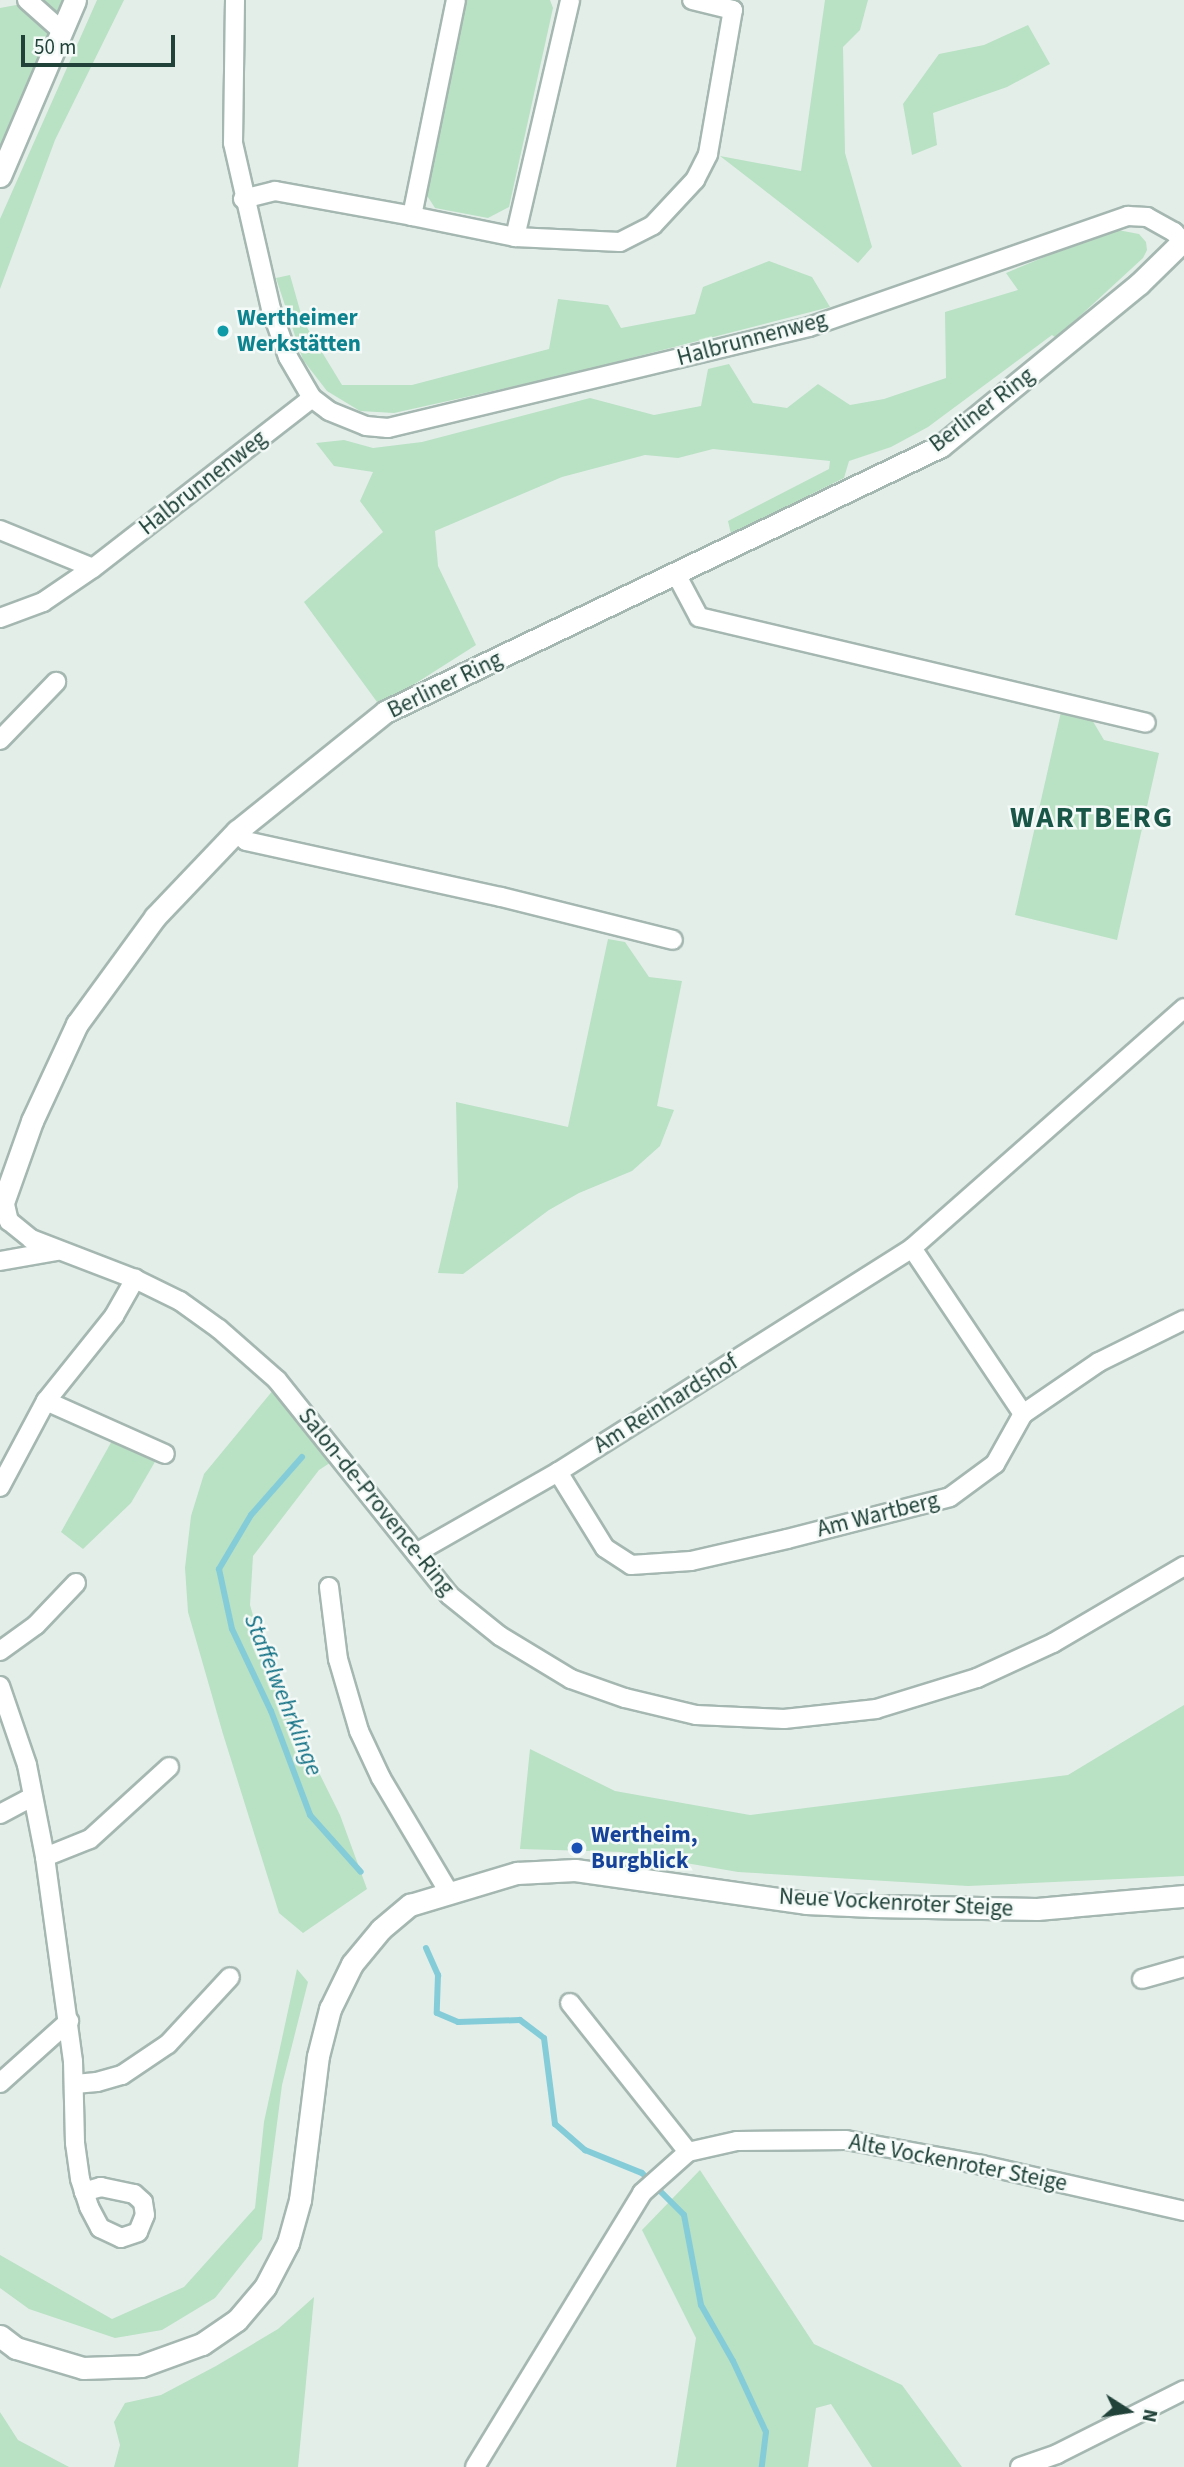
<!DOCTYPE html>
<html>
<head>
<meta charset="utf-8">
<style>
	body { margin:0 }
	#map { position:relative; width:1184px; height:2467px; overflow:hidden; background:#e3eee9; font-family:"Source Sans 3",sans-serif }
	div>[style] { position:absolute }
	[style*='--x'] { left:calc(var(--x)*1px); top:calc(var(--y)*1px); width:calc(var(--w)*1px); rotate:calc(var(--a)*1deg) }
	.green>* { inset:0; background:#b9e1c4 }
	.stream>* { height:6px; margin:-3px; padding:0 3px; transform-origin:3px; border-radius:3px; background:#85ccd9 }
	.roads { filter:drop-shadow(2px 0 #a5b7b1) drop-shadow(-2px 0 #a5b7b1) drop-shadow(0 2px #a5b7b1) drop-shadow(0 -2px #a5b7b1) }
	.street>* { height:18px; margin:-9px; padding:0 9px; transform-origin:9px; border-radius:9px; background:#fff }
	.secondary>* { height:21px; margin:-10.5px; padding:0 10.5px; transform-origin:10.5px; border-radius:10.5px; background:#fff }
	.dots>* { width:19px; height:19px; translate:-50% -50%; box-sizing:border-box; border:4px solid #f4faf7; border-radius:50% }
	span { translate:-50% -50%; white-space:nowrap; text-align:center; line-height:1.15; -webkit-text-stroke:5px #f4faf7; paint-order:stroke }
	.culture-label { font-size:23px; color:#0d838f; font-weight:700 }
	.left { translate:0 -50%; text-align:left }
	.street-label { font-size:23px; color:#204239 }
	.transit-label { font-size:23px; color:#164399; font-weight:700 }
	.water-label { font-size:24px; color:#137185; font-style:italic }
	.district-label { font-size:30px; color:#1a5648; font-weight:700; letter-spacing:2px }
	.north { position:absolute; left:1093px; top:2376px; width:70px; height:70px; -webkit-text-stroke:5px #f4faf7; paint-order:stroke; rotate:102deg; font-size:19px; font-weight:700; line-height:28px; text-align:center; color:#204239 }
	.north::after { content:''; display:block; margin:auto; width:24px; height:32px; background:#204239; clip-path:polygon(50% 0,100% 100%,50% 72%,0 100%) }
	.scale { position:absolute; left:21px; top:35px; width:154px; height:32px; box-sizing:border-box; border:4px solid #204239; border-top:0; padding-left:9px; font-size:21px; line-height:24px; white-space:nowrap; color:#204239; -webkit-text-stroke:5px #f4faf7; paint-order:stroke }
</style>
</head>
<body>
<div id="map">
	<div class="green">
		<div style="clip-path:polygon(29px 0,75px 0,0 176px,0 8px,27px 3px)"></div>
		<div style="clip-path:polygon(97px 0,124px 0,55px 140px,0 289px,0 219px)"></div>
		<div style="clip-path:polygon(464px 0,550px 0,553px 8px,509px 207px,488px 218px,435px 208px,424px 191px)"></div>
		<div style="clip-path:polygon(825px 0,868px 0,860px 30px,843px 47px,845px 153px,872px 247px,858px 263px,720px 156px,801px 171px)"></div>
		<div style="clip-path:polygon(1028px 25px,1050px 64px,1007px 87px,933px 113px,937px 145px,912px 155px,903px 104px,939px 54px,984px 45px)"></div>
		<div style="clip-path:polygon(1118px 230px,1139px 234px,1146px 242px,1147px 250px,1143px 258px,1056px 338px,1052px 335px,928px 427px,891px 447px,849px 461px,844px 478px,731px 534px,728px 521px,829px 469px,830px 461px,713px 449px,678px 458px,645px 455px,562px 477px,435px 531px,438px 566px,476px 645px,380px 706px,304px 602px,383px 532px,360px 501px,373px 472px,334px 466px,316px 443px,344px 440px,373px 448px,422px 442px,590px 398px,654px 415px,701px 406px,708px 369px,729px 364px,753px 403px,787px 408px,818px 384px,850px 405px,884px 399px,946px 378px,945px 312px,1018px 290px,1006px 273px,1102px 233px)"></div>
		<div style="clip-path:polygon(769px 261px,812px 277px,830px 307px,565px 375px,394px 413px,360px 411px,327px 391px,303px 360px,276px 278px,290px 275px,303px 321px,342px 385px,412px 385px,549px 349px,558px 299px,608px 305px,621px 328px,695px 314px,703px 287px)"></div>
		<div style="clip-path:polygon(1063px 703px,1085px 708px,1104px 740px,1159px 753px,1117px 940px,1015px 915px)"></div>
		<div style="clip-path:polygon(608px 939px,625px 942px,649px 977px,682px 981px,657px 1106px,674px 1110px,660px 1146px,632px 1171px,579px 1193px,549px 1210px,463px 1274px,438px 1273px,458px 1187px,456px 1102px,568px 1127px)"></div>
		<div style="clip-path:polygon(279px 1383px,339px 1457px,319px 1470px,253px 1556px,250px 1605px,270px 1674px,340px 1815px,367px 1889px,303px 1933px,279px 1913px,223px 1734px,188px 1612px,185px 1568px,191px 1516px,204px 1474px)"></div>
		<div style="clip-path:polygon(113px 1439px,156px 1460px,131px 1503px,83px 1549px,61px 1532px)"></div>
		<div style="clip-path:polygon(1184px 1705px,1184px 1876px,968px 1886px,738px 1872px,622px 1852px,520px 1849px,530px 1749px,615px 1791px,750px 1815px,1068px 1775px)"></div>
		<div style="clip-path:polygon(297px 1969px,308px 1982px,282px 2085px,262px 2239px,215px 2298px,162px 2330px,115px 2338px,29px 2309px,0 2288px,0 2255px,112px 2319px,184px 2287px,255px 2208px,264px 2122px)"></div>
		<div style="clip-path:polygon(700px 2170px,814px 2344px,902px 2385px,962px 2467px,872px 2467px,831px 2404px,816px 2408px,808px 2467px,676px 2467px,696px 2338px,642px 2230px)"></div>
		<div style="clip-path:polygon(314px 2297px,298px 2467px,114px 2467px,120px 2445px,114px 2422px,125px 2403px,161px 2395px,216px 2366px,278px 2329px)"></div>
		<div style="clip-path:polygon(0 2412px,18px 2440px,69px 2467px,0 2467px)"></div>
	</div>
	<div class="stream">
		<div style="--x:302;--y:1457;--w:77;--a:131.3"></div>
		<div style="--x:251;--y:1515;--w:63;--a:120.7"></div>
		<div style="--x:219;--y:1569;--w:61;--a:77.8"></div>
		<div style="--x:232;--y:1629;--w:91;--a:64.6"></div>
		<div style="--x:271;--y:1711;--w:111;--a:69.4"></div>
		<div style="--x:310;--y:1815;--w:76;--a:48.2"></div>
		<div style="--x:426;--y:1948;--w:30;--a:66"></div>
		<div style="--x:438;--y:1975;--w:38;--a:92"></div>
		<div style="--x:437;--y:2013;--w:23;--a:23"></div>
		<div style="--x:458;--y:2022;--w:62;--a:-1.8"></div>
		<div style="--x:520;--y:2020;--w:30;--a:37"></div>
		<div style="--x:544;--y:2038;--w:87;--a:82.7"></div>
		<div style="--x:555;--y:2124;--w:40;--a:41"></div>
		<div style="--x:585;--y:2150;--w:61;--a:22"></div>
		<div style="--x:642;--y:2173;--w:59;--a:45"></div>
		<div style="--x:684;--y:2215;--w:92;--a:79.3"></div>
		<div style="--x:701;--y:2305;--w:64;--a:60.3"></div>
		<div style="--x:733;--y:2361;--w:78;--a:65.1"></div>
		<div style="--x:766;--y:2432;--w:35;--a:97"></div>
	</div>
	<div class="roads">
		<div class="street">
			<div style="--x:27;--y:0;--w:47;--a:41.5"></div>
			<div style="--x:235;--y:0;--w:143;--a:90.8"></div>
			<div style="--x:233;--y:143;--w:170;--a:77.1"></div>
			<div style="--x:271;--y:309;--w:51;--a:70.5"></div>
			<div style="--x:288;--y:357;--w:48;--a:59.7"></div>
			<div style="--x:312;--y:398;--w:21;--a:37"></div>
			<div style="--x:329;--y:411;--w:40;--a:22"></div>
			<div style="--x:366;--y:426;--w:22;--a:5"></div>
			<div style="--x:388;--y:428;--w:433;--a:-13.5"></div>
			<div style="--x:809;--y:327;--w:338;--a:-19.2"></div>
			<div style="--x:1128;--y:216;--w:19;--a:3"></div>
			<div style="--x:1147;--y:217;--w:31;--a:29"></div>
			<div style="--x:1174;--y:232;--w:15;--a:48"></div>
			<div style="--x:243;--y:199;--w:33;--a:-14"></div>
			<div style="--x:275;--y:191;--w:139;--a:10.3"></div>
			<div style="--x:412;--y:216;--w:220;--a:-78.5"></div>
			<div style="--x:412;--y:216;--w:105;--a:11.5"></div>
			<div style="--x:515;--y:237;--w:243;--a:-76.9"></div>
			<div style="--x:515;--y:237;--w:105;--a:2.7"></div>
			<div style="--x:620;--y:242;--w:37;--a:-27"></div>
			<div style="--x:653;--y:225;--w:62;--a:-47"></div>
			<div style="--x:695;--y:180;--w:29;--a:-63"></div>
			<div style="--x:708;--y:154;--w:146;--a:-80.2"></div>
			<div style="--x:733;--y:10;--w:42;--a:-166.3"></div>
			<div style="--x:0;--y:530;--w:100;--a:22.2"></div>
			<div style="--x:676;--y:574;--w:49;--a:61.9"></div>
			<div style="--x:699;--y:617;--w:459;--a:13.3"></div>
			<div style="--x:0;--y:618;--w:46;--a:-20.4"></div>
			<div style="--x:43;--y:602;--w:60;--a:-34.2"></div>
			<div style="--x:93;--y:568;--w:277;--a:-37.8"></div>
			<div style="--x:0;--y:740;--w:81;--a:-46"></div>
			<div style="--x:237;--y:831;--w:13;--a:48"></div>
			<div style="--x:246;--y:841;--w:261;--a:12.4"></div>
			<div style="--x:501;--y:897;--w:177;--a:14"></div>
			<div style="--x:4;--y:1200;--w:22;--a:77"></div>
			<div style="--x:9;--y:1221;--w:28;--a:39"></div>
			<div style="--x:31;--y:1239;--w:111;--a:21"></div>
			<div style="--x:135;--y:1279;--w:50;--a:26.1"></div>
			<div style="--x:180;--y:1301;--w:48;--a:35.7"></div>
			<div style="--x:219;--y:1329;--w:77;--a:41.3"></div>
			<div style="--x:277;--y:1380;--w:275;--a:51.3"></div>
			<div style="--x:449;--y:1595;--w:65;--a:38.8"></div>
			<div style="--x:500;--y:1636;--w:83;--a:31.2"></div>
			<div style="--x:571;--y:1679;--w:57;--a:19.4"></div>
			<div style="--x:625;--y:1698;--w:73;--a:13.5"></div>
			<div style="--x:696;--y:1715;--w:88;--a:2.6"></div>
			<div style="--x:784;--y:1719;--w:93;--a:-6.2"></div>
			<div style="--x:876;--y:1709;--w:106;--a:-17.1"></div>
			<div style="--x:977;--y:1678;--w:84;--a:-24.7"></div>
			<div style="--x:1053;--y:1643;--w:152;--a:-30.4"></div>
			<div style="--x:912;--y:1248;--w:363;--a:-41.4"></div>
			<div style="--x:0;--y:1261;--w:58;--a:-10"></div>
			<div style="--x:46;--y:1401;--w:130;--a:24"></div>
			<div style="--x:558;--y:1472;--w:89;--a:58.3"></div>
			<div style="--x:605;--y:1548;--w:31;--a:33"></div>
			<div style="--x:631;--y:1565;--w:60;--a:-3.8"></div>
			<div style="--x:691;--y:1561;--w:98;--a:-12.9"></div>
			<div style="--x:787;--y:1539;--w:168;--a:-14.4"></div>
			<div style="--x:950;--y:1497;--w:56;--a:-36.3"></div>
			<div style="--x:995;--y:1464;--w:57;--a:-60.8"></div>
			<div style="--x:1023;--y:1414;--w:92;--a:-34.4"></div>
			<div style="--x:1099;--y:1362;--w:95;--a:-26.3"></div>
			<div style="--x:0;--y:1487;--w:98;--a:-61.9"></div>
			<div style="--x:46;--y:1401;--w:109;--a:-51.3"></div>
			<div style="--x:114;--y:1316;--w:43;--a:-60.4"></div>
			<div style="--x:416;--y:1553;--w:163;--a:-29.7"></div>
			<div style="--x:558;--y:1472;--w:419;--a:-32.3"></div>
			<div style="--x:912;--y:1248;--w:200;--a:56.2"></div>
			<div style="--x:329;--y:1587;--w:73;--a:82.9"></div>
			<div style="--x:338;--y:1659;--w:75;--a:73.7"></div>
			<div style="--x:359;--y:1731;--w:52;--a:64.9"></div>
			<div style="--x:381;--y:1778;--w:131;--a:59.3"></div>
			<div style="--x:0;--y:1651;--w:44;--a:-35.8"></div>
			<div style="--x:36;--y:1625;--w:58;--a:-46.4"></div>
			<div style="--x:0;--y:1686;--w:83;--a:71.1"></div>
			<div style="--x:27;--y:1765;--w:94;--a:78.9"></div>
			<div style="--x:45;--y:1857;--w:206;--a:82.2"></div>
			<div style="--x:73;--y:2061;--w:82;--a:88.6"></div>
			<div style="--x:75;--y:2143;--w:36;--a:82"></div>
			<div style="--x:80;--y:2179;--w:29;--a:72"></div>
			<div style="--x:89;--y:2207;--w:24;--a:62"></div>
			<div style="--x:100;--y:2228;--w:23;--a:25"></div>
			<div style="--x:121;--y:2238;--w:18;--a:-19"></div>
			<div style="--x:138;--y:2232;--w:18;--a:-68"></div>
			<div style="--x:145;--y:2215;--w:13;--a:-99"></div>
			<div style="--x:143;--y:2202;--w:12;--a:-138"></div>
			<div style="--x:134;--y:2194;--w:34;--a:-168"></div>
			<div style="--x:101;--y:2187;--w:18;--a:164"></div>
			<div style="--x:0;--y:1814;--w:36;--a:-28"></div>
			<div style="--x:45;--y:1857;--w:48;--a:-21.8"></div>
			<div style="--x:90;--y:1839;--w:107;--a:-42.3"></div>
			<div style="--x:1142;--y:1979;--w:44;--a:-15.9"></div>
			<div style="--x:570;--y:2003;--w:190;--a:51.6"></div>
			<div style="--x:0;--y:2083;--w:93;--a:-41.9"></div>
			<div style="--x:75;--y:2084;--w:22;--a:-5"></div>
			<div style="--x:97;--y:2082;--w:26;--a:-16"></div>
			<div style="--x:122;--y:2075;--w:55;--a:-34"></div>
			<div style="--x:168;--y:2044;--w:91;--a:-47.2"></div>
			<div style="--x:475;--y:2467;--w:321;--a:-58.6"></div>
			<div style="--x:642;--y:2193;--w:62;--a:-41.7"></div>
			<div style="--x:688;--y:2152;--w:50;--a:-12.7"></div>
			<div style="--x:737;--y:2141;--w:109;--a:-0.5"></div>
			<div style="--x:846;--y:2140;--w:138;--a:10.4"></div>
			<div style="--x:982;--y:2165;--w:207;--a:12.8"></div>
			<div style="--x:1020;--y:2467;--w:39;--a:-19"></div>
			<div style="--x:1057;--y:2454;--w:142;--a:-26.7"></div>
		</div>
		<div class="secondary">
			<div style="--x:0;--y:176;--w:191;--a:-66.9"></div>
			<div style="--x:0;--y:1211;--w:96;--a:-70.4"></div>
			<div style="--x:32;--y:1121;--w:107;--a:-65.1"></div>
			<div style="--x:77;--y:1024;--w:132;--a:-53.9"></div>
			<div style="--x:155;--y:917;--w:119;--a:-46.4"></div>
			<div style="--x:237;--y:831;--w:190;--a:-38.8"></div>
			<div style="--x:385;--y:712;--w:616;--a:-25.57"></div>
			<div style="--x:941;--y:446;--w:256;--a:-39.3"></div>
			<div style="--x:1139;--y:284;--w:63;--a:-44.4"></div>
			<div style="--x:0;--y:2336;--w:20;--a:37"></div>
			<div style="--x:16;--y:2348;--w:70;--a:16.6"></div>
			<div style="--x:83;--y:2368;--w:58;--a:-2"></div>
			<div style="--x:141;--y:2366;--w:65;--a:-19.8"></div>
			<div style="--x:202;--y:2344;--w:42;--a:-34.4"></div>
			<div style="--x:237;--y:2320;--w:43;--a:-49.7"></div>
			<div style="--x:265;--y:2287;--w:50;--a:-62.4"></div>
			<div style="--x:288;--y:2243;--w:45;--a:-74.4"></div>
			<div style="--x:300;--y:2200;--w:145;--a:-82.9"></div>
			<div style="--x:318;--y:2056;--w:49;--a:-75.7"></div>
			<div style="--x:330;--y:2009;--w:50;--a:-63.9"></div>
			<div style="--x:352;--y:1964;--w:45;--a:-50.4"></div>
			<div style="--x:381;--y:1929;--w:38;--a:-40"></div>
			<div style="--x:410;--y:1905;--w:112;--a:-16.7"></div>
			<div style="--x:517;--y:1873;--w:58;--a:-3"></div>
			<div style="--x:575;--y:1870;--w:233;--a:8.1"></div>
			<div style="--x:806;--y:1903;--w:66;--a:2.6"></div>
			<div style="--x:872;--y:1906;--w:165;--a:1"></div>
			<div style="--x:1037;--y:1909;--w:148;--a:-5.1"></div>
		</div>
	</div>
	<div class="dots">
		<div style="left:223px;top:331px;background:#0f9aa8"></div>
		<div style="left:577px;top:1848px;background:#1a4fb4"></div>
	</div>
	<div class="culture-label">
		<span class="left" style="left:237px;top:331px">Wertheimer<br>Werkstätten</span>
	</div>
	<div class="street-label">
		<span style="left:752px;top:339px;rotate:-15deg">Halbrunnenweg</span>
		<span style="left:982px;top:410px;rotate:-37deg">Berliner Ring</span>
		<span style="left:203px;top:483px;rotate:-38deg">Halbrunnenweg</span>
		<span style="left:445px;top:685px;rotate:-26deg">Berliner Ring</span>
		<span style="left:666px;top:1404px;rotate:-32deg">Am Reinhardshof</span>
		<span style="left:376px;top:1502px;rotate:51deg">Salon-de-Provence-Ring</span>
		<span style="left:878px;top:1515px;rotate:-14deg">Am Wartberg</span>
		<span style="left:896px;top:1903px;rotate:3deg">Neue Vockenroter Steige</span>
		<span style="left:958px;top:2163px;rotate:11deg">Alte Vockenroter Steige</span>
	</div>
	<div class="transit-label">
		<span class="left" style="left:591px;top:1848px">Wertheim,<br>Burgblick</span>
	</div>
	<div class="water-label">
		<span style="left:283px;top:1695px;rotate:68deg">Staffelwehrklinge</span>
	</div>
	<div class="district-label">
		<span style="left:1092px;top:818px">WARTBERG</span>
	</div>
	<div class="north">N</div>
	<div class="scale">50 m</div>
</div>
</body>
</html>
